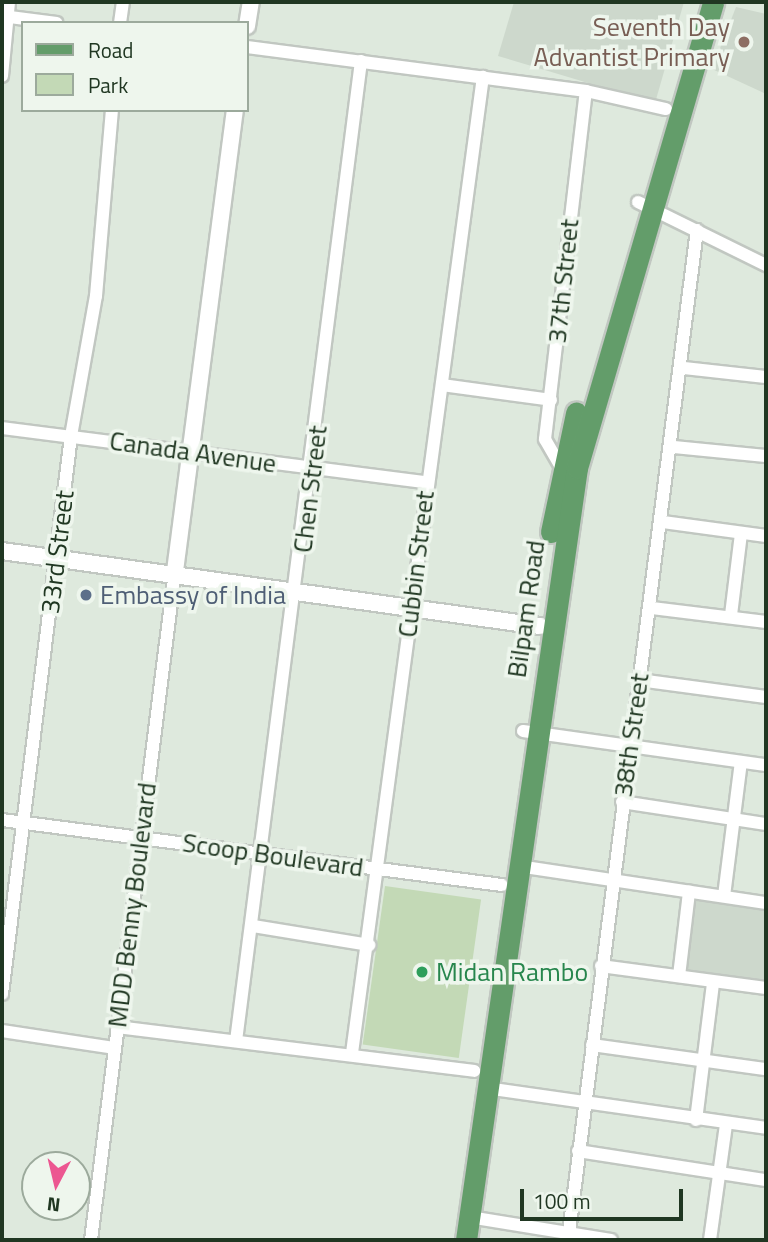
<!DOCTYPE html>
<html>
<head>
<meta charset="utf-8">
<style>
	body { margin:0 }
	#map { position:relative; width:768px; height:1242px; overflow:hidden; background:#dee9dd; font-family:"Titillium Web",sans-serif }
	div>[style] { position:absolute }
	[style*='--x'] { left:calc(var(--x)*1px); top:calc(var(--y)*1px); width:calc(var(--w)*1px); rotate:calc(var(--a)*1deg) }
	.built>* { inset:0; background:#cdd8cc }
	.green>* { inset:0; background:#c3d9b6; transform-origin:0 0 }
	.roads { filter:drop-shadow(2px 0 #c1c7c1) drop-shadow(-2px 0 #c1c7c1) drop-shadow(0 2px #c1c7c1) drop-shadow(0 -2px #c1c7c1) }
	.minor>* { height:12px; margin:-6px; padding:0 6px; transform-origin:6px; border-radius:6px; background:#fff }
	.tertiary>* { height:16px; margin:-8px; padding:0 8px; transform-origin:8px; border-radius:8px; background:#fff }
	.primary>* { height:21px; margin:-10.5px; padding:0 10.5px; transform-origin:10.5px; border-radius:10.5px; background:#639d6a }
	.dots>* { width:19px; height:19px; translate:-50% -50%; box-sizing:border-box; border:4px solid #eef6ed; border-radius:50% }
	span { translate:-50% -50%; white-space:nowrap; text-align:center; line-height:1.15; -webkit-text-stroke:7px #eef6ed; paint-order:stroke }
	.education-label { font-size:26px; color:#785e54 }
	.right { translate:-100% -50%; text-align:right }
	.street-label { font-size:26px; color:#203722 }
	.service-label { font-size:26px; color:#4e5e75 }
	.left { translate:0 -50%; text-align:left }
	.leisure-label { font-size:26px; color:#27864d }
	.frame { position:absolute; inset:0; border:4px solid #203722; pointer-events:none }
	.legend { position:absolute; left:21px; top:21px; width:228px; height:91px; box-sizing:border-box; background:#eef6ed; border:2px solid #9caa9c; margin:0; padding:9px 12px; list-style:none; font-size:21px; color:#203722 }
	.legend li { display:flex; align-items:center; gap:14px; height:35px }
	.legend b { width:35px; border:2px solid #9caa9c }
	.north { position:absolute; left:21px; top:1151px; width:70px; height:70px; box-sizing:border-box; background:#eef6ed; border:2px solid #9caa9c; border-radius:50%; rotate:187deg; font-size:19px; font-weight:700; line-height:28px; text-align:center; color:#203722 }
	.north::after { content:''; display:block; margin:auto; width:24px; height:32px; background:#ec5791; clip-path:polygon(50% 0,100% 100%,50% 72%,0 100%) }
	.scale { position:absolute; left:520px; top:1189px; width:163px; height:32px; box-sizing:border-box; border:4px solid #203722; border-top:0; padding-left:9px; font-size:21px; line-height:24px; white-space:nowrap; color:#203722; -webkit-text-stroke:5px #eef6ed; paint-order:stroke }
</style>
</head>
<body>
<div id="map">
	<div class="built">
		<div style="clip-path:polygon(514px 2px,684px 2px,655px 103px,498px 56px)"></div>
		<div style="clip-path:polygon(736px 7px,766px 14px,766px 94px,712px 69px)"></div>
		<div style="clip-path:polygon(691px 894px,766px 906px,766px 984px,684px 973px)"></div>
	</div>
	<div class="green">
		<div style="left:385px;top:886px;width:97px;height:160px;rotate:8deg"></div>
	</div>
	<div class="roads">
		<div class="minor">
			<div style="--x:2;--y:16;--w:55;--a:7.3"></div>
			<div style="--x:120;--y:23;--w:21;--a:-82"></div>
			<div style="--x:247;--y:47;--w:342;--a:7.4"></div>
			<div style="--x:586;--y:91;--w:82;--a:12.7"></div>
			<div style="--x:2;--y:76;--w:74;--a:-84.6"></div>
			<div style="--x:638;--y:202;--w:143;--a:26.2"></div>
			<div style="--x:684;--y:368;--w:82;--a:6.3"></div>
			<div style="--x:442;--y:385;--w:110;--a:7.8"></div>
			<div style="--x:2;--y:428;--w:427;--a:7.3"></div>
			<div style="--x:674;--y:447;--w:92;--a:5.6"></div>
			<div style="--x:561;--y:467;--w:32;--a:-120"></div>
			<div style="--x:545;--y:439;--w:350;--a:-83.3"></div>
			<div style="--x:663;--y:522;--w:104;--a:7.7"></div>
			<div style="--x:652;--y:608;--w:115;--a:7"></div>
			<div style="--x:731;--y:615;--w:82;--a:-83"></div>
			<div style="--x:639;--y:680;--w:128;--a:7.6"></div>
			<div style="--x:523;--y:731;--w:245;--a:8"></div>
			<div style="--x:622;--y:802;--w:146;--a:8.7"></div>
			<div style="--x:2;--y:820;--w:504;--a:7.41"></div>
			<div style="--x:518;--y:866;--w:251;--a:8.5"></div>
			<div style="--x:724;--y:896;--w:135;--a:-82.8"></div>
			<div style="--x:253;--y:926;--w:118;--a:9.3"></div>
			<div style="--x:601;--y:966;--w:166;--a:7.6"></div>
			<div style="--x:679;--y:976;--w:85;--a:-83.2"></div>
			<div style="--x:2;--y:994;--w:562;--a:-82.95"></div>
			<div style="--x:71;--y:436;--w:142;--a:-79.9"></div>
			<div style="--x:96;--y:296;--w:187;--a:-85.1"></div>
			<div style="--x:117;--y:1027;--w:360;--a:7"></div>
			<div style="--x:2;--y:1031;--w:113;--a:8.6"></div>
			<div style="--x:236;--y:1041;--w:988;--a:-82.73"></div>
			<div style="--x:592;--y:1045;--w:176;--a:7.9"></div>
			<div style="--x:352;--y:1053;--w:985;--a:-82.36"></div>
			<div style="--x:486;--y:1088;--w:283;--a:8.1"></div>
			<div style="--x:696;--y:1120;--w:138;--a:-82.9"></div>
			<div style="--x:578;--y:1151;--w:190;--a:8.8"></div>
			<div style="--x:469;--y:1217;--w:144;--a:9.2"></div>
			<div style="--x:91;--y:1240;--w:674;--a:-82.84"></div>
			<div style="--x:568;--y:1240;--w:1018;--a:-82.72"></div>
			<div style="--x:710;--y:1240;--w:117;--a:-82.1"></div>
		</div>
		<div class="tertiary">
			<div style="--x:247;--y:26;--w:24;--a:-81"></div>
			<div style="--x:2;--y:551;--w:543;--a:7.94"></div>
			<div style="--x:175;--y:571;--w:465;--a:-82.6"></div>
		</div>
		<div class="primary">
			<div style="--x:551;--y:532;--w:122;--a:-78.1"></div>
			<div style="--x:466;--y:1240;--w:780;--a:-81.82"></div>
			<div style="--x:577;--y:468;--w:485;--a:-73.7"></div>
		</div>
	</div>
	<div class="dots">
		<div style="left:744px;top:42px;background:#8d6e63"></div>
		<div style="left:86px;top:595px;background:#5c6f8a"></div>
		<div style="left:422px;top:972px;background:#2e9e5b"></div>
	</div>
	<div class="education-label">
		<span class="right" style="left:730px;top:42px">Seventh Day<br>Advantist Primary</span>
	</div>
	<div class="street-label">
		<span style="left:563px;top:281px;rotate:-84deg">37th Street</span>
		<span style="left:193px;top:452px;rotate:8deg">Canada Avenue</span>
		<span style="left:310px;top:489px;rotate:-83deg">Chen Street</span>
		<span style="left:57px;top:552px;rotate:-83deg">33rd Street</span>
		<span style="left:416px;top:564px;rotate:-83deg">Cubbin Street</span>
		<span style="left:526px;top:609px;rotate:-82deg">Bilpam Road</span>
		<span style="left:631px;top:735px;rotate:-82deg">38th Street</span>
		<span style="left:273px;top:855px;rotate:8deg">Scoop Boulevard</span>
		<span style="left:132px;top:905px;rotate:-83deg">MDD Benny Boulevard</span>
	</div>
	<div class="service-label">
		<span class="left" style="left:100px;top:595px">Embassy of India</span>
	</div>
	<div class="leisure-label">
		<span class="left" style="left:436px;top:972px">Midan Rambo</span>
	</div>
	<div class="frame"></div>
	<ul class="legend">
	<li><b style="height:9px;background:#639d6a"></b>Road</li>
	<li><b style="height:19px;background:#c3d9b6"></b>Park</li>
	</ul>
	<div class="north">N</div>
	<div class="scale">100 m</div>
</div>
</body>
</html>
